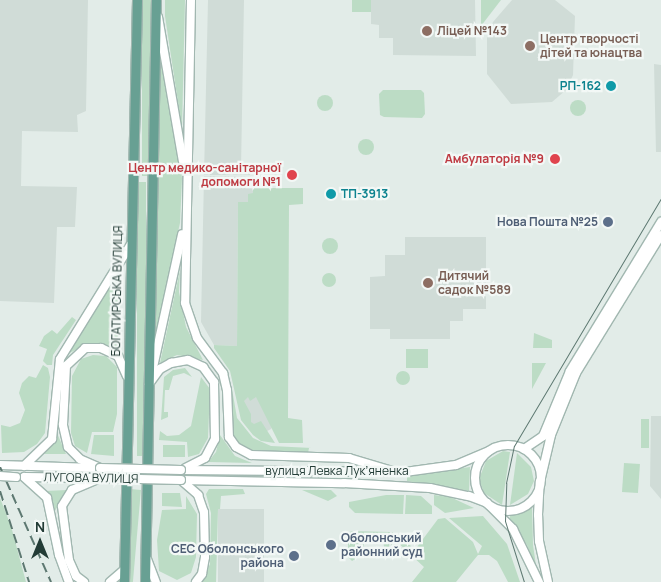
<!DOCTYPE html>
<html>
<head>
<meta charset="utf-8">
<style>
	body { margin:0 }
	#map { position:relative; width:661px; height:582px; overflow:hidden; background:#e2ece8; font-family:Manrope,sans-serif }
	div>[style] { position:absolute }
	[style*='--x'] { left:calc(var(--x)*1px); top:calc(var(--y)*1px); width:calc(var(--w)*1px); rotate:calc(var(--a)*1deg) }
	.built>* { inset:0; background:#d0dcd7; transform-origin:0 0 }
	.green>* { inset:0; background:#bcdcc5; transform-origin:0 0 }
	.round { border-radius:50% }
	.roads { filter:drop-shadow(1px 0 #a1b7b0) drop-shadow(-1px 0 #a1b7b0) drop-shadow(0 1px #a1b7b0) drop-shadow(0 -1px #a1b7b0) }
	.secondary>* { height:8px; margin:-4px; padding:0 4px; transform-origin:4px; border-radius:4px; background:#fff }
	.secondary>.ring { margin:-4px; padding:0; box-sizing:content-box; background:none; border:8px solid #fff; border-radius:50% }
	.primary>* { height:9px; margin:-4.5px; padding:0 4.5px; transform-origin:4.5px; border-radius:4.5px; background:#68a093 }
	.tram>* { height:1px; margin:-0.5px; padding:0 0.5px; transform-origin:0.5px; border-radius:0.5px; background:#5d7871 }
	.rail>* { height:2px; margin-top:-1px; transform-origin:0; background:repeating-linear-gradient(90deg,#5d7871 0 10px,transparent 0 15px) }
	.bridges { filter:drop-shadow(1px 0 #a1b7b0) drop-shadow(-1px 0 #a1b7b0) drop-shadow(0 1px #a1b7b0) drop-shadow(0 -1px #a1b7b0) }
	.secondary-bridge>* { height:8px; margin:-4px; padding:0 4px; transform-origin:4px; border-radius:4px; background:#fff }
	.dots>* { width:14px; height:14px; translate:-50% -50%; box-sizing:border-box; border:2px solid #f3f8f6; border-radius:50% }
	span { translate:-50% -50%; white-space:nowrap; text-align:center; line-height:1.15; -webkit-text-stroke:4.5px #f3f8f6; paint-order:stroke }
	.education-label { font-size:12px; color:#785e54; font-weight:700 }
	.left { translate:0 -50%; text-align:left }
	.culture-label { font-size:12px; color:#0d838f; font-weight:700 }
	.right { translate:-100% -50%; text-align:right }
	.health-label { font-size:12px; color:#be3a42; font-weight:700 }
	.service-label { font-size:12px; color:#4e5e75; font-weight:700 }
	.street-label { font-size:12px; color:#233c36 }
	.north { position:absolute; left:15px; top:517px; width:50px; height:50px; -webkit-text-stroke:4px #f3f8f6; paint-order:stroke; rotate:0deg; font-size:14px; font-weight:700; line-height:20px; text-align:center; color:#233c36 }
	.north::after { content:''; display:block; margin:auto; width:18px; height:22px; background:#233c36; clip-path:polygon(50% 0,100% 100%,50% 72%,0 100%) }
</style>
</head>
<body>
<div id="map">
	<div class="built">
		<div style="clip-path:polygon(0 0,88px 0,86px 111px,77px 115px,78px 132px,22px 131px,21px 186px,77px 187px,75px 227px,57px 227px,54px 303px,0 301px)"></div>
		<div style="clip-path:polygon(208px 0,244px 0,241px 168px,250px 169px,250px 175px,204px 175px)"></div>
		<div style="clip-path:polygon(352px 0,475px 0,476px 56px,393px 55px,393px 38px,379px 38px,379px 25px,371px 24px,371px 12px,352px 12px)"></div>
		<div style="clip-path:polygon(512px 0,555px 0,575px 16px,573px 75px,566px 90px,552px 102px,511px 104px,487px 74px,487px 35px,493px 22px)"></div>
		<div style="clip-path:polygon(654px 64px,661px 65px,661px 152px,656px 152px)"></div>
		<div style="clip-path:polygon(204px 176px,253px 177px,253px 193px,248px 202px,238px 202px,237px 346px,214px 345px,201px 322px)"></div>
		<div style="clip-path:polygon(405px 237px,486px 237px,486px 309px,463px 309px,463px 321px,450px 321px,450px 339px,390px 339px,390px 329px,370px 329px,370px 277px,385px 276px,385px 255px,405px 255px)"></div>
		<div style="clip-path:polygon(245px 380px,275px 422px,271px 429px,260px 435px,241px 419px)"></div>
		<div style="clip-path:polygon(651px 416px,661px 416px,661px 499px,650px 486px)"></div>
		<div style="left:218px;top:509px;width:46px;height:73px"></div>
	</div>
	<div class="green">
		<div style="left:142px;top:0;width:9px;height:176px"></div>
		<div style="clip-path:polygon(165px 0,185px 0,182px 129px,165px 16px)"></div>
		<div style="left:352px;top:0;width:19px;height:12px"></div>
		<div style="clip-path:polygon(481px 0,501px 0,481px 26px)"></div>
		<div style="clip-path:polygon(160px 44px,182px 178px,180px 223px,154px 341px)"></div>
		<div style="clip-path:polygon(383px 90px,421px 90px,424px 93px,425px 114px,422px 118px,384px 117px,380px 115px,379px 94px)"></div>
		<div class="round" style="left:317px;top:95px;width:16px;height:16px"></div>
		<div class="round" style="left:570px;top:100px;width:16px;height:16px"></div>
		<div class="round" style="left:358px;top:139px;width:16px;height:16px"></div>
		<div style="left:137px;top:182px;width:9px;height:274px"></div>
		<div style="clip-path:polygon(253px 188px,303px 188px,303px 204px,289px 205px,288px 418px,302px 420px,303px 443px,279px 443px,256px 397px,250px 401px,248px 397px,244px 401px,251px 414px,251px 422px,254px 424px,261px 421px,275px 443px,261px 441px,253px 435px,241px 420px,230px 371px,214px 348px,214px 345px,237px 346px,238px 202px,248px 202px,248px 194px,253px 193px)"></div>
		<div class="round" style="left:322px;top:238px;width:16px;height:16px"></div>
		<div style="clip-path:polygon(120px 270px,118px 350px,102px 343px,88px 343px,68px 354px)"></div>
		<div style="clip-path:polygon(180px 270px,179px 292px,186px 327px,203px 360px,177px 355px,160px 363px)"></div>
		<div class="round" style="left:322px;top:273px;width:14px;height:14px"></div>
		<div style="clip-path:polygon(72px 317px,76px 320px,53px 355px,52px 365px,47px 365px,43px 361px,47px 349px,39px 346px,44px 336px,52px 330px,57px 334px)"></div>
		<div style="clip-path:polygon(534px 333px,552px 340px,552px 348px,533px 348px)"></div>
		<div style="left:428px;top:349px;width:19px;height:22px;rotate:90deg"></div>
		<div style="clip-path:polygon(93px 355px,106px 356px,117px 367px,117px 414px,113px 432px,92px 432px,87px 453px,75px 446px,71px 433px,72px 376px,81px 359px)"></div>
		<div style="clip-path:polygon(532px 363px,546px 363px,532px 389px)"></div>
		<div style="clip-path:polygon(43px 365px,48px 368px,50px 377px,45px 433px,37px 444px,24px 452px,2px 453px,1px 425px,10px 427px,20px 423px,25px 410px,19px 393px,22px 383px,29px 376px,36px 378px)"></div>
		<div style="clip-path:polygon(185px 368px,192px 377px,184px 373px,173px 376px,169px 390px,165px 390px,164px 412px,168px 412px,168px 417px,161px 420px,164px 377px,173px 370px)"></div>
		<div class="round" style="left:396px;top:371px;width:14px;height:14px"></div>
		<div style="clip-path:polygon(201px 377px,210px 389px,208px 438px,199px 454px,188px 457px,187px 442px,159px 440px,160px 431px,167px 436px,179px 435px,191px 426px)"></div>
		<div style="clip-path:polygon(232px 389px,237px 418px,253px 438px,271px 446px,312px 448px,309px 448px,308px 453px,252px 452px,238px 444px,232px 434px)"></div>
		<div style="left:641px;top:419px;width:8px;height:29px"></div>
		<div style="clip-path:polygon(57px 433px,66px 454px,44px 454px,49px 448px)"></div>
		<div style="clip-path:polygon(94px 435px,114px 435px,114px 456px,91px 454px)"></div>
		<div style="clip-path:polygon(220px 435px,235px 456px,252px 463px,208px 462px,216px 452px)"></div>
		<div style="left:163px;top:445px;width:22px;height:12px"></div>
		<div style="clip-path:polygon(503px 451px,510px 452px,502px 505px,484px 493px,479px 479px,486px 461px)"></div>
		<div style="clip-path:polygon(517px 453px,531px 467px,534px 481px,528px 494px,510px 505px)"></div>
		<div style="left:624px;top:463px;width:16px;height:29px;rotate:4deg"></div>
		<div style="clip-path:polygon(470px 467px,469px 491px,407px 481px,407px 476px)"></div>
		<div style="left:130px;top:489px;width:11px;height:93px;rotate:5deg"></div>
		<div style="clip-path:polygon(209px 489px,243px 489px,245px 494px,221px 496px,220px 509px,218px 509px,216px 582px,202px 582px,210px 564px,211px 513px,206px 494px)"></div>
		<div style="clip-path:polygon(67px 490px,55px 511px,53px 511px,45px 491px)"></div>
		<div style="clip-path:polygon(302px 490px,331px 490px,337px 496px,328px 501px)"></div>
		<div style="clip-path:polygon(162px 493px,180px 493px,182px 507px,162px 506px)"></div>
		<div style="clip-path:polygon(386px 495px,404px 495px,403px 514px,355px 513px,349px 507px,349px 502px)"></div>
		<div style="clip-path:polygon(406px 495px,421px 496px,432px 506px,432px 514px,405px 514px)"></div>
		<div style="clip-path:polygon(434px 495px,450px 497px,474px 508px,445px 513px,434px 505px)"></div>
		<div style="clip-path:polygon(186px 496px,197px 514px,196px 557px,191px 573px,177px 580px,159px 571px,157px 540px,162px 510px,186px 509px)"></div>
		<div style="clip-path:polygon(0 498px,11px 526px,26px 582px,0 582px)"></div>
		<div style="clip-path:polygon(532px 504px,533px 545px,537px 572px,527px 545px,510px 520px,510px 516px)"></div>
		<div style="clip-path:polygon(483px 516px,507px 544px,520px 582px,508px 582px,497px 561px,489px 555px,478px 555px,456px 582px,412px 582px,424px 567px,411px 555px,438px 519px,445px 518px,473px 542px,478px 554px,482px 546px,449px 518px)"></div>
		<div style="clip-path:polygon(352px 531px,390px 532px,389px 549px,384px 547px,383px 537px,365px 537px,363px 551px,358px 551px,357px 558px,352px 561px,348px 557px,348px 533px)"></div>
		<div style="clip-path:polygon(392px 532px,411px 546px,407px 551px,397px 542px,391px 549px)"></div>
	</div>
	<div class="roads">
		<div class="secondary">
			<div style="--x:191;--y:0;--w:303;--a:91.1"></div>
			<div style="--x:185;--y:303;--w:37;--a:71"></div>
			<div style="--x:197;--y:338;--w:44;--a:53.4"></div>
			<div style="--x:223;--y:373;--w:17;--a:77"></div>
			<div style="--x:227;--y:390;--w:47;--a:87.6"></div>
			<div style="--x:229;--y:437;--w:12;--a:55"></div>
			<div style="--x:236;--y:447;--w:17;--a:28"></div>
			<div style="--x:251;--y:455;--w:98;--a:1.8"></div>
			<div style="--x:349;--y:458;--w:49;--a:16.6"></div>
			<div style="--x:158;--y:17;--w:146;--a:80.2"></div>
			<div style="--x:152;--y:372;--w:141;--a:-77.7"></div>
			<div style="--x:149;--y:384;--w:19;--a:-54"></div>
			<div style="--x:160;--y:369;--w:13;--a:-29"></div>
			<div style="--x:171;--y:363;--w:17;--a:-10"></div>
			<div style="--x:188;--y:360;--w:17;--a:25"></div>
			<div style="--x:203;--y:367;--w:19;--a:54"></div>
			<div style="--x:214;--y:382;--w:57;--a:89"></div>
			<div style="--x:215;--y:439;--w:21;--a:118"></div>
			<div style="--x:205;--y:458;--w:22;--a:153"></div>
			<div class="ring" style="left:475px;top:445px;width:58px;height:58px"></div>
			<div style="--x:524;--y:449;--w:23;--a:-34"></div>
			<div style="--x:543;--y:436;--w:70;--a:-67.4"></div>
			<div style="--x:570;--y:371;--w:175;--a:-58.6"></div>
			<div style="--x:0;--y:465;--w:95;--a:1.8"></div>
			<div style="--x:24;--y:466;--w:39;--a:-44"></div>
			<div style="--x:52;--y:439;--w:80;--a:-84.3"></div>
			<div style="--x:60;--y:359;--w:135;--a:-58.3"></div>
			<div style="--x:100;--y:468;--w:22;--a:-156"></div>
			<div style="--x:80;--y:459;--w:17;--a:-135"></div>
			<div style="--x:68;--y:447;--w:23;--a:-103"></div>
			<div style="--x:63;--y:425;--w:59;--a:-87.1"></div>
			<div style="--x:66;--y:366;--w:26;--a:-43"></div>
			<div style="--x:85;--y:348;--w:16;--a:0"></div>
			<div style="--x:101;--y:348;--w:19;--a:25"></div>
			<div style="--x:118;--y:356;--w:22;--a:66"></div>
			<div style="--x:181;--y:470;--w:224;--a:0.5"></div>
			<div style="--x:405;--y:472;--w:51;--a:-7.8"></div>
			<div style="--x:456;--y:465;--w:36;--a:-23"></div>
			<div style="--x:24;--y:477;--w:31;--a:42"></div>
			<div style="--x:47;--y:498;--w:58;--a:78.1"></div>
			<div style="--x:59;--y:555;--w:29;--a:70"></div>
			<div style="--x:25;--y:477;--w:68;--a:0.8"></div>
			<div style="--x:181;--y:480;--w:163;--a:1.1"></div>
			<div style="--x:344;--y:483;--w:86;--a:3.3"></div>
			<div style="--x:430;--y:488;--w:40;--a:12"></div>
			<div style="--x:469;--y:496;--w:19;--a:21"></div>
			<div style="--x:487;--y:503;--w:37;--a:45"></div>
			<div style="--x:513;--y:529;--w:59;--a:63.9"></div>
			<div style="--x:181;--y:480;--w:23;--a:41"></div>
			<div style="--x:198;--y:495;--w:18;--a:71"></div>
			<div style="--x:204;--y:512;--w:45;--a:88.7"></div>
			<div style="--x:205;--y:557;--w:17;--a:100"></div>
			<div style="--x:202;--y:574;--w:10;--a:127"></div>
			<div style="--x:147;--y:559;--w:25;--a:69"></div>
			<div style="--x:84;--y:582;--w:10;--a:-143"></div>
			<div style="--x:76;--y:576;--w:17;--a:-114"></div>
			<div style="--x:69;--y:560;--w:54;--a:-97.4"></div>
			<div style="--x:62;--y:506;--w:19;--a:-58"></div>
			<div style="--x:72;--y:490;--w:30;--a:-23"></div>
			<div style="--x:110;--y:582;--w:18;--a:-41"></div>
			<div style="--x:548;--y:582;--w:42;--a:-102.4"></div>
			<div style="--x:539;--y:541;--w:26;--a:-92"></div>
			<div style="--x:538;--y:515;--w:33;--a:-87"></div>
			<div style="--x:540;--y:482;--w:48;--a:-76.8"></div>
			<div style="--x:551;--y:435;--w:67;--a:-68"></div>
			<div style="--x:576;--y:373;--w:162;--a:-58.4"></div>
		</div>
		<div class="primary">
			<div style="--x:124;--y:582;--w:582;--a:-88.72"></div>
			<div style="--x:145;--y:582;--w:582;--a:-88.92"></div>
		</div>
	</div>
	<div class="tram">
		<div style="--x:524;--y:582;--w:64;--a:-107.3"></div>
		<div style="--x:505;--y:521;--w:38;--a:-88"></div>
		<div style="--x:506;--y:483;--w:38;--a:-78"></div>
		<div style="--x:514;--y:446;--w:288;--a:-59.3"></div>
	</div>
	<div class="rail">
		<div style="--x:0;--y:467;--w:126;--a:66.1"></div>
		<div style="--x:0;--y:491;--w:96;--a:72.3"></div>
	</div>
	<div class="bridges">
		<div class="secondary-bridge">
			<div style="--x:100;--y:468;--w:81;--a:1.4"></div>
			<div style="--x:0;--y:476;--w:16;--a:4"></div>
			<div style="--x:100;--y:478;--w:81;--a:1.4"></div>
		</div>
	</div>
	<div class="dots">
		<div style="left:427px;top:31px;background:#8d6e63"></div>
		<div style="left:530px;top:46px;background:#8d6e63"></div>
		<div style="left:611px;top:86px;background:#0f9aa8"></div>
		<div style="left:555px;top:159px;background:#e0444e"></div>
		<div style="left:292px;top:175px;background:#e0444e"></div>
		<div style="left:331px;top:194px;background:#0f9aa8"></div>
		<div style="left:608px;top:222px;background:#5c6f8a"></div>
		<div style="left:428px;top:283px;background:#8d6e63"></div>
		<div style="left:331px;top:545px;background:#5c6f8a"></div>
		<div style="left:294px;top:556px;background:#5c6f8a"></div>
	</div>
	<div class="education-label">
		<span class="left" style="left:437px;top:31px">Ліцей №143</span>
		<span class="left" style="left:540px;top:46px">Центр творчості<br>дітей та юнацтва</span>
		<span class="left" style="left:438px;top:283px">Дитячий<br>садок №589</span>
	</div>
	<div class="culture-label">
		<span class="right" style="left:601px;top:86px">РП-162</span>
		<span class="left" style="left:341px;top:194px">ТП-3913</span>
	</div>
	<div class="health-label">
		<span class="right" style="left:544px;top:159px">Амбулаторія №9</span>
		<span class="right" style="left:281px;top:175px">Центр медико-санітарної<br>допомоги №1</span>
	</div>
	<div class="service-label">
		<span class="right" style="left:598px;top:222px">Нова Пошта №25</span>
		<span class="left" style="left:341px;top:545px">Оболонський<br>районний суд</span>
		<span class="right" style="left:284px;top:556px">СЕС Оболонського<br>района</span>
	</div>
	<div class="street-label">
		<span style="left:117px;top:291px;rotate:-89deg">БОГАТИРСЬКА ВУЛИЦЯ</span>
		<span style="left:337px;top:471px">вулиця Левка Лукʼяненка</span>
		<span style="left:91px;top:478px;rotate:1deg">ЛУГОВА ВУЛИЦЯ</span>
	</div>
	<div class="north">N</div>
</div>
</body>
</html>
